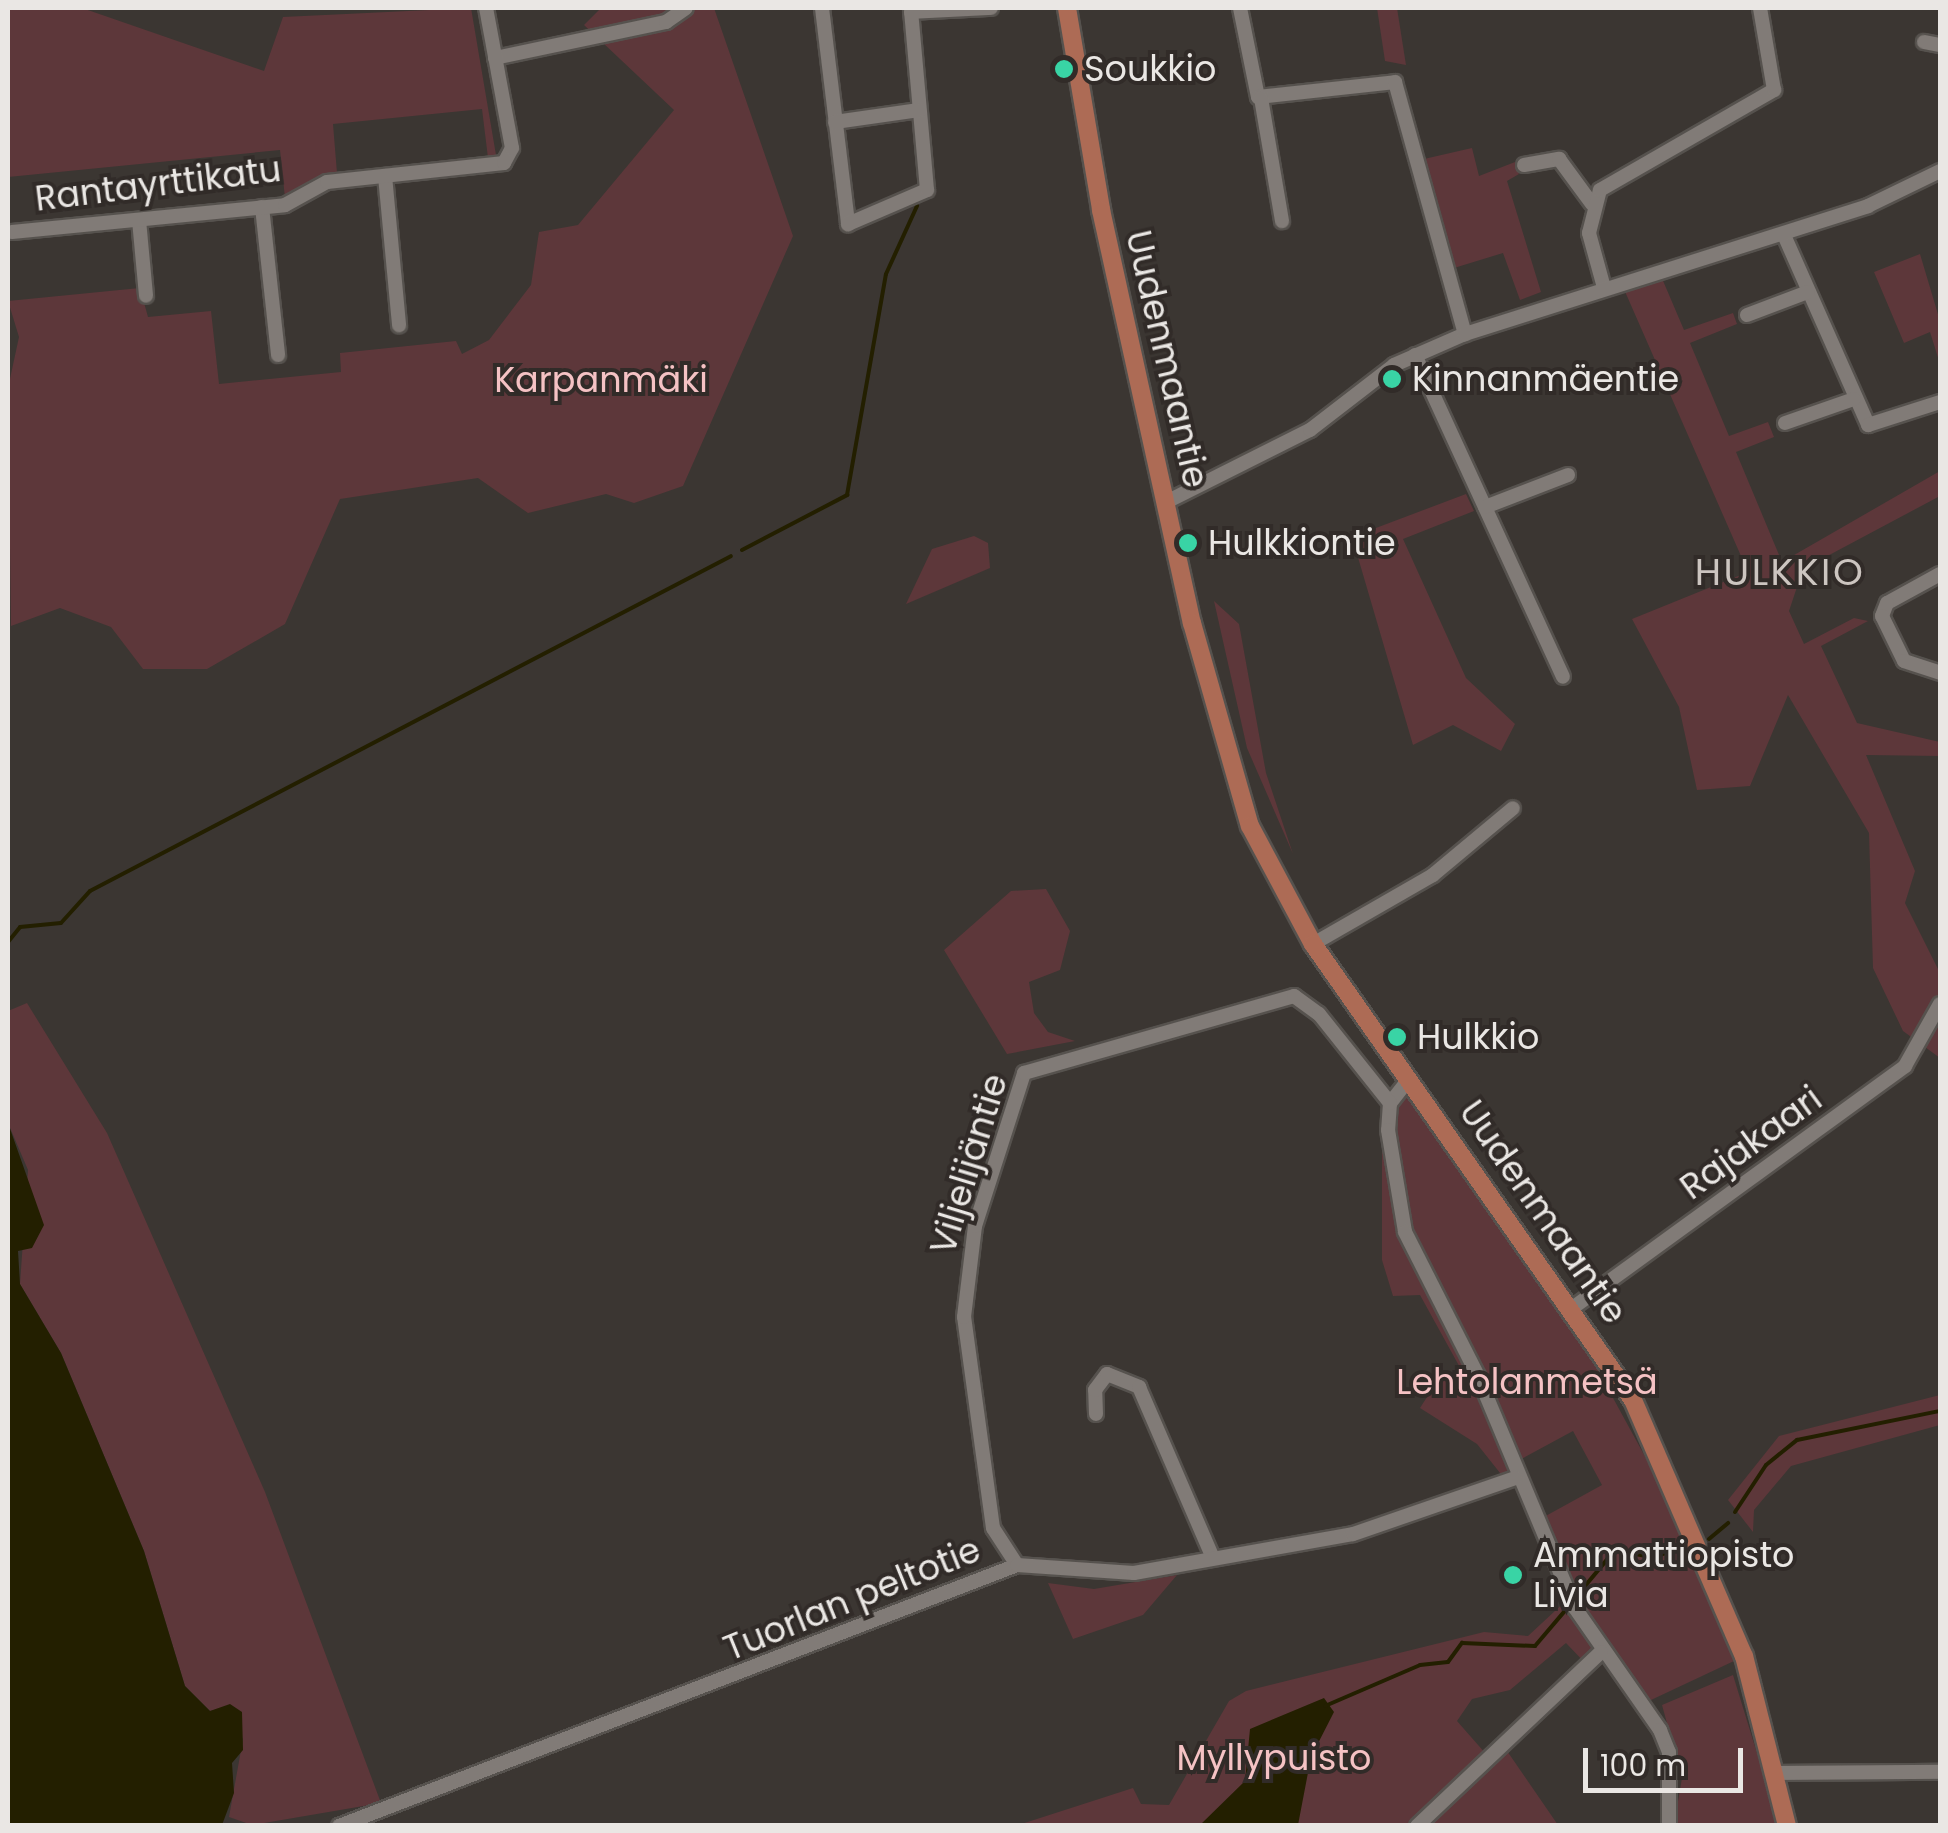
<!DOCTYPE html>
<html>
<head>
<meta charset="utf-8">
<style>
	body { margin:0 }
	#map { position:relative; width:1948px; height:1833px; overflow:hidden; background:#3b3632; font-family:Poppins,sans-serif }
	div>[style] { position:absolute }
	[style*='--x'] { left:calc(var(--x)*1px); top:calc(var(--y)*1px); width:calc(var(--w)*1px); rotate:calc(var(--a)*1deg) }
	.green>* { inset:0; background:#5d373a }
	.water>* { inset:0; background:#231f00 }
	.stream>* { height:4px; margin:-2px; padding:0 2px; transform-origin:2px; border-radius:2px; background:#231f00 }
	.roads { filter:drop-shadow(2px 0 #56524e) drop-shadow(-2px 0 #56524e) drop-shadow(0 2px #56524e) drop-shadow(0 -2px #56524e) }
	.minor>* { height:14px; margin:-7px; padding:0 7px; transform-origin:7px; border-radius:7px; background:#817b77 }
	.major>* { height:18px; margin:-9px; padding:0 9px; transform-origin:9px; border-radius:9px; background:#ad6b55 }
	.dots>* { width:28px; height:28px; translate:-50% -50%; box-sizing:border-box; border:5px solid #312b28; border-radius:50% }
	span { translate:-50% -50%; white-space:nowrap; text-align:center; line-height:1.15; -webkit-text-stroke:8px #312b28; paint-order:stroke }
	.poi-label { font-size:35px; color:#eae7e4 }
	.left { translate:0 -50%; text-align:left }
	.street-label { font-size:35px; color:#eae7e4 }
	.park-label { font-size:35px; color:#f5c2c4 }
	.neighbourhood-label { font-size:38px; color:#ccc5c0; letter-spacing:2.5px }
	.frame { position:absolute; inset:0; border:10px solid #eae7e4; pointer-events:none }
	.scale { position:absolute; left:1583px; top:1748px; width:160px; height:45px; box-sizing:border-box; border:5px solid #eae7e4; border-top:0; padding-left:12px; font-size:30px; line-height:35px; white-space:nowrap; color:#eae7e4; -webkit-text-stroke:8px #312b28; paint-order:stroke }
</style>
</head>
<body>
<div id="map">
	<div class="green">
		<div style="clip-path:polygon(8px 8px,82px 8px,264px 71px,283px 17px,471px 8px,496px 155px,488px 158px,482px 109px,333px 124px,337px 173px,285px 198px,280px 150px,8px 177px)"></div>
		<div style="clip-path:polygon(601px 8px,714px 8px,793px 236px,683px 486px,634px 503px,606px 494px,528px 513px,478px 478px,340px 499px,285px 624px,207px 669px,143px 669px,111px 627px,60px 608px,11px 626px,8px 388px,19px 337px,8px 301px,140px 288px,148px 317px,211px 311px,219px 384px,341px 372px,340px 353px,456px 341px,462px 354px,489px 340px,531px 285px,539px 232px,578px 225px,674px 110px,584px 25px)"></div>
		<div style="clip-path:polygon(1377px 8px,1397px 8px,1406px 65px,1385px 61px)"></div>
		<div style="clip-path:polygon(1472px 148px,1479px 176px,1515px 162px,1519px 174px,1507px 181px,1541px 292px,1520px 300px,1503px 253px,1454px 268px,1424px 159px)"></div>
		<div style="clip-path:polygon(1920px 254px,1940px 321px,1940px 364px,1930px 332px,1904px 343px,1874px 272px)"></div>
		<div style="clip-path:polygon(1661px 276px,1684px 330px,1733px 313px,1737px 324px,1690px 343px,1729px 436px,1768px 422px,1774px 437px,1736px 452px,1782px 562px,1940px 471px,1940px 496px,1803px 569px,1789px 611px,1804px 644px,1854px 618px,1868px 621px,1821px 646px,1857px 723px,1940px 742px,1940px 756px,1866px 755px,1915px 871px,1905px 903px,1940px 973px,1940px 1058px,1903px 1031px,1873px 968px,1869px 833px,1788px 695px,1750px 786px,1697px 790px,1679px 707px,1632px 619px,1748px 572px,1623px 287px)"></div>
		<div style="clip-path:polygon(1466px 494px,1474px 511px,1403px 539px,1466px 678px,1515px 724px,1501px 751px,1453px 725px,1413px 745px,1352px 537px)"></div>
		<div style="clip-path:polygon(974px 536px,988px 543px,990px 568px,906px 604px,932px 549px)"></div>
		<div style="clip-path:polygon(1214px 601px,1239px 624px,1266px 773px,1293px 854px,1247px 748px)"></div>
		<div style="clip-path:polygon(1046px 889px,1070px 931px,1060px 970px,1029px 982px,1034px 1013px,1048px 1032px,1075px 1041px,1007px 1054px,944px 950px,1011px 891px)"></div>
		<div style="clip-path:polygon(27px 1003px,107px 1133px,265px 1492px,381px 1803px,252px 1825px,229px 1817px,243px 1739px,223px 1708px,210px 1711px,185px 1686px,144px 1551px,61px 1353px,20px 1284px,28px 1170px,8px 1123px,8px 1011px)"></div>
		<div style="clip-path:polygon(1403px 1087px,1595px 1365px,1671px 1504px,1734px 1661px,1651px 1700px,1602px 1653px,1587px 1665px,1566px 1643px,1510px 1690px,1472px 1699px,1457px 1721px,1486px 1754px,1505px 1748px,1558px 1825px,1015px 1826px,1133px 1788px,1141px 1804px,1169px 1805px,1229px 1701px,1246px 1691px,1484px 1632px,1528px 1636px,1570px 1597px,1542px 1518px,1602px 1485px,1573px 1431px,1514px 1463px,1516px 1478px,1504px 1478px,1477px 1444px,1420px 1408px,1436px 1383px,1463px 1373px,1420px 1295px,1393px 1296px,1382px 1260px,1382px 1094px,1390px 1103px)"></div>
		<div style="clip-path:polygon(1940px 1395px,1940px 1425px,1791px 1466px,1754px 1510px,1753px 1532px,1728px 1500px,1779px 1436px)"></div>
		<div style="clip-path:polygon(1177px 1575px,1143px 1615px,1073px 1639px,1048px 1583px,1094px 1589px)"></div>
		<div style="clip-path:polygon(1733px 1675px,1779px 1825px,1674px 1825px,1682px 1778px,1662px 1705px)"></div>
	</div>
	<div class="water">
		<div style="clip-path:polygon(8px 1123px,44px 1225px,32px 1248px,18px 1251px,20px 1284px,61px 1353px,144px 1551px,185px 1686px,210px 1711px,230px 1704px,242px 1712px,243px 1750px,232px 1763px,234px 1793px,222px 1825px,8px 1825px)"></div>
		<div style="clip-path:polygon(1324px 1698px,1334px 1712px,1311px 1757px,1298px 1825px,1200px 1825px,1245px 1781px,1250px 1729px)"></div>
	</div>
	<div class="stream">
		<div style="--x:742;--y:550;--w:119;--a:-27.6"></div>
		<div style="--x:847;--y:495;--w:224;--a:-80"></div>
		<div style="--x:886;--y:274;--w:75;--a:-65.5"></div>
		<div style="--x:8;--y:942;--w:19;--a:-51"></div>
		<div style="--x:20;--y:927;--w:41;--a:-5.6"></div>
		<div style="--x:61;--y:923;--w:43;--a:-47.8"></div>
		<div style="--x:90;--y:891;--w:723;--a:-27.59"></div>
		<div style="--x:1735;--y:1512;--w:56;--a:-56.6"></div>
		<div style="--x:1766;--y:1465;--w:40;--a:-39"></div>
		<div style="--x:1797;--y:1440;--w:146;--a:-11.5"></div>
		<div style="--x:1709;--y:1539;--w:25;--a:-40"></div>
		<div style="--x:1575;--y:1598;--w:62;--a:-50.2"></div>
		<div style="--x:1615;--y:1550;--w:38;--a:11"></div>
		<div style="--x:1652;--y:1557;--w:40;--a:-16"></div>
		<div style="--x:1325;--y:1706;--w:103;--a:-23.3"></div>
		<div style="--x:1420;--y:1665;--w:28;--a:-6"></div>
		<div style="--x:1448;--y:1662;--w:24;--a:-54"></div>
		<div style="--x:1462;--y:1643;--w:73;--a:2.4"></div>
		<div style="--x:1535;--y:1646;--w:52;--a:-49.6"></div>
	</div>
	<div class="roads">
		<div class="minor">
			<div style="--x:822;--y:8;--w:218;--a:83.1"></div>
			<div style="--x:848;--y:224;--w:86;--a:-23.3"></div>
			<div style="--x:927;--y:190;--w:179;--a:-95.1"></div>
			<div style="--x:1240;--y:8;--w:91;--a:78.6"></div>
			<div style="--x:1258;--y:97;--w:138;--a:-6.2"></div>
			<div style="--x:1395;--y:82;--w:262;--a:74.5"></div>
			<div style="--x:911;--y:12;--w:80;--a:-2.9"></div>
			<div style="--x:1924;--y:42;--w:16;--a:11"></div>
			<div style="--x:495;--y:58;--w:175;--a:-11.9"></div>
			<div style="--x:666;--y:22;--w:24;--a:-35"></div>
			<div style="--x:1261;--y:98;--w:125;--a:80.3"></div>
			<div style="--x:835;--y:122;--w:85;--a:-8.1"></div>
			<div style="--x:1524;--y:165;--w:36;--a:-10"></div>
			<div style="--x:1559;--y:159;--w:56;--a:53.7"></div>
			<div style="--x:385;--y:176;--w:150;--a:84.6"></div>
			<div style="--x:262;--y:207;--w:149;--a:83.8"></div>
			<div style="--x:139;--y:220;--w:76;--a:84.7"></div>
			<div style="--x:12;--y:232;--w:274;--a:-5.6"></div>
			<div style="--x:285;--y:205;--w:48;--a:-28.7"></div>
			<div style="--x:327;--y:182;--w:178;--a:-6.1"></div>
			<div style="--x:504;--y:163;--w:17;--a:-62"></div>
			<div style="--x:512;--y:148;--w:142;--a:-100.5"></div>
			<div style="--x:1784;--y:235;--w:208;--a:66.1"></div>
			<div style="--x:1868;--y:425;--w:76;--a:-17.7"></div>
			<div style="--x:1603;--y:284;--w:53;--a:-105.4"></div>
			<div style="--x:1589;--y:233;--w:44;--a:-75.7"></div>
			<div style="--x:1600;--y:190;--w:201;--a:-29.9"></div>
			<div style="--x:1774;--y:90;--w:83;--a:-99.7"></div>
			<div style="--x:1747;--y:315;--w:65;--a:-20.7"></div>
			<div style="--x:1415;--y:355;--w:354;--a:65.3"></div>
			<div style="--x:1785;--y:423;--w:73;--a:-19.2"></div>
			<div style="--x:1166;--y:502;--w:161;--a:-26.6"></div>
			<div style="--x:1310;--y:430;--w:106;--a:-37.7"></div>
			<div style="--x:1394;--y:365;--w:77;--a:-23.6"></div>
			<div style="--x:1465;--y:334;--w:423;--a:-17.6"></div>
			<div style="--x:1868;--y:206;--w:80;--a:-25.9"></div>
			<div style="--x:1485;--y:507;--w:89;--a:-21.1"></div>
			<div style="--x:1940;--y:574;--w:60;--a:151.3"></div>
			<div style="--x:1887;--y:603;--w:14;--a:111"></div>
			<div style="--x:1882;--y:616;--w:50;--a:63.9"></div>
			<div style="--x:1904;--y:661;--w:38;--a:18"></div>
			<div style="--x:1313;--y:944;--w:138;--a:-29.9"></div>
			<div style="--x:1433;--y:875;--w:104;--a:-39.9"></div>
			<div style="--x:1409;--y:1079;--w:31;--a:128"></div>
			<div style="--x:1390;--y:1103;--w:27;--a:94"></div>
			<div style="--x:1388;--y:1130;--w:103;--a:80.5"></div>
			<div style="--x:1405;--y:1232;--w:161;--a:63.1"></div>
			<div style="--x:1478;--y:1376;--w:251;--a:67.3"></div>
			<div style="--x:1575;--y:1608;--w:149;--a:55.1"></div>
			<div style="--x:1660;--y:1730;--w:24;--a:68"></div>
			<div style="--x:1669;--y:1752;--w:74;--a:90"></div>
			<div style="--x:1571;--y:1309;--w:413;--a:-36"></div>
			<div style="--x:1905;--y:1066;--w:71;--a:-60.6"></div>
			<div style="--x:1096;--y:1414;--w:24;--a:-92"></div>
			<div style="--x:1095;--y:1390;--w:20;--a:-53"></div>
			<div style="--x:1107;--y:1374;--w:35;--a:22"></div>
			<div style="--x:1139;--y:1387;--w:186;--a:66.6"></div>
			<div style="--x:1017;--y:1565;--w:44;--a:-123"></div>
			<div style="--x:993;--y:1528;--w:213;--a:-97.8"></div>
			<div style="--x:964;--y:1317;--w:92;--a:-83.1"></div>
			<div style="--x:975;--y:1226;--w:161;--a:-72.2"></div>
			<div style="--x:1024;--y:1073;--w:281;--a:-15.9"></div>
			<div style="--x:1294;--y:996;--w:31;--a:36"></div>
			<div style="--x:1319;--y:1014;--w:114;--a:51.4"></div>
			<div style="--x:1777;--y:1773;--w:163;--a:-0.4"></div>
			<div style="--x:339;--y:1826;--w:727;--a:-21.05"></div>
			<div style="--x:1017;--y:1565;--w:117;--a:3.9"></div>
			<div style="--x:1134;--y:1573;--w:222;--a:-10.1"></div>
			<div style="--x:1353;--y:1534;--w:172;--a:-19"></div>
			<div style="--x:1417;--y:1826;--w:253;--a:-43.4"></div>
		</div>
		<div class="major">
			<div style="--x:1067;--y:8;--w:205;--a:80.4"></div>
			<div style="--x:1101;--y:210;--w:423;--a:77.6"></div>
			<div style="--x:1192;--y:623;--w:211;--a:74.1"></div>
			<div style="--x:1250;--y:826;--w:134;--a:61.9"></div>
			<div style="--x:1313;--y:944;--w:557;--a:54.94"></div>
			<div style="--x:1633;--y:1400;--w:279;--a:66.6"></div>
			<div style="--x:1744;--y:1656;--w:175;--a:75.8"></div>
		</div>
	</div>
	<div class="dots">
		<div style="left:1064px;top:69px;background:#39d4a5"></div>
		<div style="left:1392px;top:379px;background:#39d4a5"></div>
		<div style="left:1188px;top:543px;background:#39d4a5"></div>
		<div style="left:1397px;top:1037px;background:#39d4a5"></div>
		<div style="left:1513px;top:1575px;background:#39d4a5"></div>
	</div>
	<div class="poi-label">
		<span class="left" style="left:1084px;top:69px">Soukkio</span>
		<span class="left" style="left:1412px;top:379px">Kinnanmäentie</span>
		<span class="left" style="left:1208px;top:543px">Hulkkiontie</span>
		<span class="left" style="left:1417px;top:1037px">Hulkkio</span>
		<span class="left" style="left:1533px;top:1575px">Ammattiopisto<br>Livia</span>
	</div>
	<div class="street-label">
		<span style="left:158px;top:184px;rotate:-7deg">Rantayrttikatu</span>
		<span style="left:1167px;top:359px;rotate:77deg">Uudenmaantie</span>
		<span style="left:1751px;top:1143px;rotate:-36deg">Rajakaari</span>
		<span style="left:969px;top:1164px;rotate:-73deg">Viljelijäntie</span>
		<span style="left:1543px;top:1212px;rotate:55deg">Uudenmaantie</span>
		<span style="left:852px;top:1599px;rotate:-22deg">Tuorlan peltotie</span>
	</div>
	<div class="park-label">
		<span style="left:601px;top:380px">Karpanmäki</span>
		<span style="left:1527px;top:1382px">Lehtolanmetsä</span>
		<span style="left:1274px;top:1758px">Myllypuisto</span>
	</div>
	<div class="neighbourhood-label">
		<span style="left:1780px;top:572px">HULKKIO</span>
	</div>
	<div class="frame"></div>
	<div class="scale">100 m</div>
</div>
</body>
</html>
